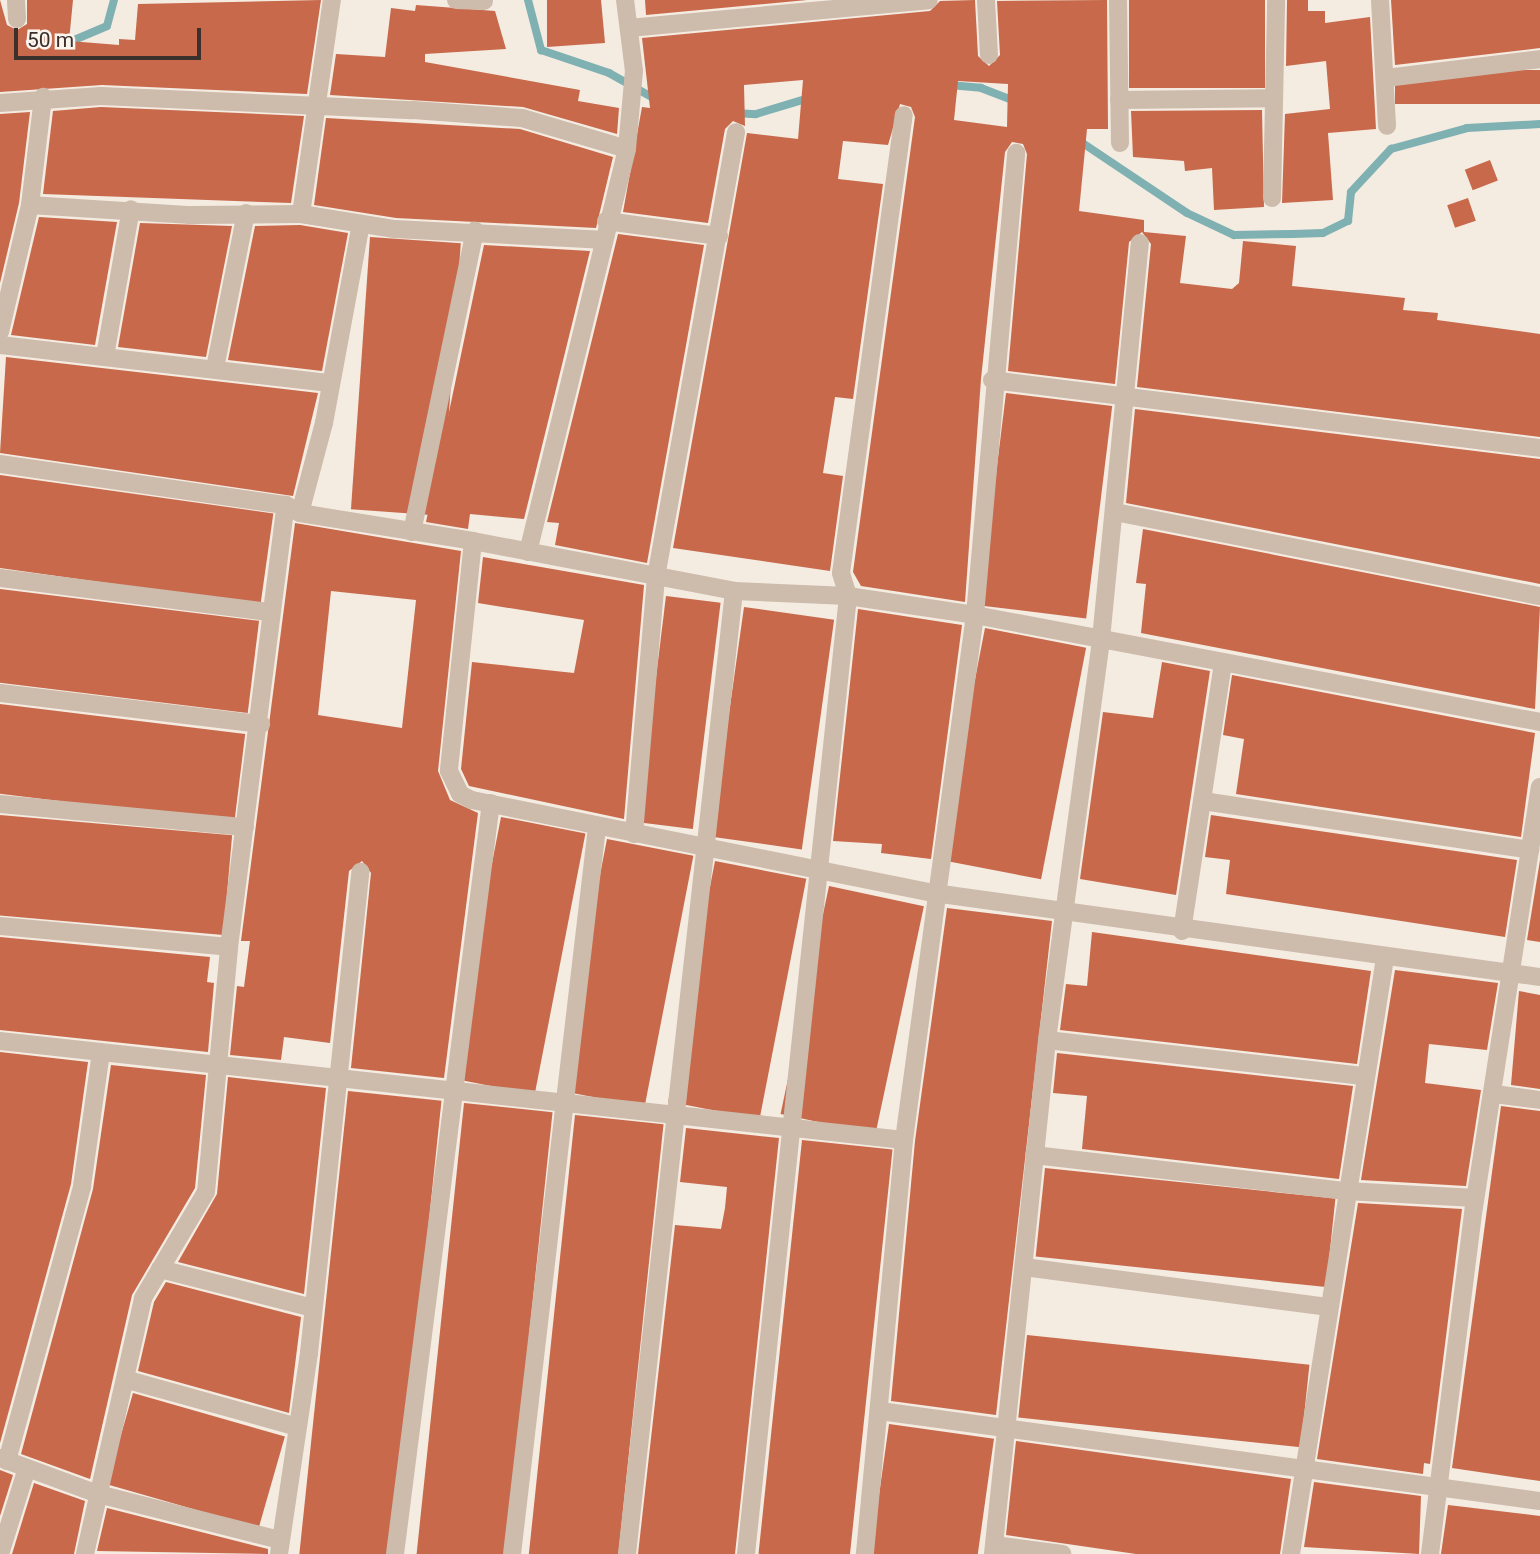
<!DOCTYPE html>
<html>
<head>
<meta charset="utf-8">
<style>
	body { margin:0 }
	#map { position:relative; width:1540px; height:1554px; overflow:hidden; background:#f4ebe1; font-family:Roboto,sans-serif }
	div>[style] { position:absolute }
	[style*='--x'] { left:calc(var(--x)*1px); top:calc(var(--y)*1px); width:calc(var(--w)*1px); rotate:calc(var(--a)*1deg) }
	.stream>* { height:8px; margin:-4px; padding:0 4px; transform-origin:4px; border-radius:4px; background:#7fb0b2 }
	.building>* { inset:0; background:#c8694b; transform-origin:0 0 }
	.minor>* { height:18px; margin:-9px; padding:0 9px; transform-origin:9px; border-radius:9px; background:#cdbbac }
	span { translate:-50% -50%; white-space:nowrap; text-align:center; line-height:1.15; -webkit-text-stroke:5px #fbf5ee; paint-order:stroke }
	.scale { position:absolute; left:14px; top:28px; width:187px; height:32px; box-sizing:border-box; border:4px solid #3b302b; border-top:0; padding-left:9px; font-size:21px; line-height:24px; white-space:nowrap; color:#3b302b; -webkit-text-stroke:5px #fbf5ee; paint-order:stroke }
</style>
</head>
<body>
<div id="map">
	<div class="stream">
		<div style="--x:528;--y:0;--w:52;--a:75.4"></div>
		<div style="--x:541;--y:50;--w:72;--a:18.7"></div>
		<div style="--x:609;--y:73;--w:55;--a:29.4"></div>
		<div style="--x:67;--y:43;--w:43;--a:-23"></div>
		<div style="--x:107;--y:26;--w:27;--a:-75"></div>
		<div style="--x:949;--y:85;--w:32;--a:5"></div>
		<div style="--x:981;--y:88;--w:39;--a:21"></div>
		<div style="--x:734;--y:113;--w:22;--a:3"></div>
		<div style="--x:756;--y:114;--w:55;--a:-16.8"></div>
		<div style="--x:1078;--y:140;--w:131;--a:33.8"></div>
		<div style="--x:1187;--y:213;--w:52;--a:25.1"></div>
		<div style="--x:1234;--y:235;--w:59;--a:-1"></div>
		<div style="--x:1293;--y:234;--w:30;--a:-2"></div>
		<div style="--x:1323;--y:233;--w:28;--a:-26"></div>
		<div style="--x:1348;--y:221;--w:29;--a:-84"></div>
		<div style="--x:1351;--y:192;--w:59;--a:-47.1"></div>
		<div style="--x:1391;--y:149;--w:79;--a:-15.4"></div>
		<div style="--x:1467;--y:128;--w:73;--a:-3.1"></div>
	</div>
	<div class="building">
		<div style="clip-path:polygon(0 0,7px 25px,17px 30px,27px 24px,27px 0,73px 0,69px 41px,119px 45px,119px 39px,135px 40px,138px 4px,321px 0,307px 94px,102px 85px,0 92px)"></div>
		<div style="clip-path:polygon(547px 0,601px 0,605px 43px,547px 47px)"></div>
		<div style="clip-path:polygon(645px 0,807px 0,646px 15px)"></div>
		<div style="clip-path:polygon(evenodd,975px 0,978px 56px,989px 66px,1000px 55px,997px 1px,1107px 0,1108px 129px,1087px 129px,1079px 211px,1144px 220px,1144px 232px,1186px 236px,1180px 283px,1232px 289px,1239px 283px,1243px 241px,1296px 246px,1292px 286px,1405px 298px,1403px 310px,1438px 313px,1437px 320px,1540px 334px,1540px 437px,1137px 387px,1151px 244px,1142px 232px,1129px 242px,1115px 384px,1008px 371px,1027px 154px,1023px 144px,1012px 142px,1005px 152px,981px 379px,965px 602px,861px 586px,853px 572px,915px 117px,911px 107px,900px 104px,888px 145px,843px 141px,838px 179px,883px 184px,853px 399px,835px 397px,823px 473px,843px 476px,830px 571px,673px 548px,747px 133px,798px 139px,803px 80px,744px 85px,745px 126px,733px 121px,725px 129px,708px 223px,623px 212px,642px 107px,650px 108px,642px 38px,930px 11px,940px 1px,975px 0,958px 81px,1008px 84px,1007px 127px,954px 120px,958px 81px)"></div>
		<div style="left:1129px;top:0;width:136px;height:88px"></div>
		<div style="clip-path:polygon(1287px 0,1308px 0,1308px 11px,1325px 11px,1325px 23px,1370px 17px,1376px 129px,1328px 133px,1333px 200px,1282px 203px,1285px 114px,1330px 109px,1326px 61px,1286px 66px)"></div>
		<div style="clip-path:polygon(1391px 0,1540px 0,1540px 48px,1395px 65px)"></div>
		<div style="clip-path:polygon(416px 5px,495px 11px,506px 49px,425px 54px,425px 62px,580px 90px,578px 101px,619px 108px,617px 134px,523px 107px,330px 95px,336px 54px,385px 57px,391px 8px,415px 11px)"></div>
		<div style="left:1540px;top:70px;width:34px;height:145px;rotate:90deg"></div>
		<div style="clip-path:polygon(101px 107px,304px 116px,291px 203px,43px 194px,53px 111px)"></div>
		<div style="clip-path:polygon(1262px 110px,1264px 207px,1214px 210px,1212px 168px,1185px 171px,1184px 161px,1133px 157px,1131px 111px)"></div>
		<div style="clip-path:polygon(30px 112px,19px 203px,0 283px,0 114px)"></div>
		<div style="clip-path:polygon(326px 118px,520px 129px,613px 157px,596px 228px,396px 218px,314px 205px)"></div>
		<div style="left:1490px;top:160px;width:22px;height:27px;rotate:69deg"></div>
		<div style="left:1468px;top:198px;width:24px;height:22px;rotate:71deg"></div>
		<div style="clip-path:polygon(39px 217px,117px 222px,95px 345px,11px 335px)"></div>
		<div style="clip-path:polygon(140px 223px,232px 226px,206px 357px,118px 347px)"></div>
		<div style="clip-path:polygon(300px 225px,348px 233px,322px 371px,228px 360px,255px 226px)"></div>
		<div style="clip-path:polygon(618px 234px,704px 245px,647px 563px,555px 545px,559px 523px,547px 522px)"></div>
		<div style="left:370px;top:237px;width:91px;height:273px;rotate:4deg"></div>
		<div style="clip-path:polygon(484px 245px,590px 251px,524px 519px,470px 514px,468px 529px,426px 522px)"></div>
		<div style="clip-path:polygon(6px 357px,318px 393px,293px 496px,0 453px)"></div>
		<div style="left:1006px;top:393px;width:107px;height:214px;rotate:7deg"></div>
		<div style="clip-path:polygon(1135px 409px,1540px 459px,1540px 584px,1126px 503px)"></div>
		<div style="left:0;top:475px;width:276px;height:92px;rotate:8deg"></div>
		<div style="clip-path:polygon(evenodd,295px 523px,461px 551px,438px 771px,450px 800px,478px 813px,444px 1078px,351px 1068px,371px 873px,362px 861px,349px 871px,330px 1043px,284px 1037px,281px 1060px,230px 1055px,237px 986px,244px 987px,250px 941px,241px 941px,295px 523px,331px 591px,416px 600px,402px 728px,318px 715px,331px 591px)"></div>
		<div style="clip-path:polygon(1143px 529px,1540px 607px,1535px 709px,1141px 633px,1146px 584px,1136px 583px)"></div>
		<div style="clip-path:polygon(483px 557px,644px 585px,624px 819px,469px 786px,461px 769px,472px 662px,574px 673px,584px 620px,478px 603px)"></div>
		<div style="left:0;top:589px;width:261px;height:93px;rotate:7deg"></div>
		<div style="left:666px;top:596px;width:55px;height:228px;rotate:7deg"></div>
		<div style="left:744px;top:607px;width:91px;height:232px;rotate:8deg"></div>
		<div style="clip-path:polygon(858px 609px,962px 625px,931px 859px,881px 853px,882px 844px,833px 841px)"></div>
		<div style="left:985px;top:628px;width:103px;height:236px;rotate:11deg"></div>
		<div style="clip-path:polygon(1162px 662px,1210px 671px,1176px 895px,1080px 879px,1103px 712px,1153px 718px)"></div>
		<div style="clip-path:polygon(1232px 675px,1535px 733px,1521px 837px,1236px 794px,1244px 739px,1223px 735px)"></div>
		<div style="left:0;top:704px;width:247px;height:89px;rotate:7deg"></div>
		<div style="left:0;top:815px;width:233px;height:100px;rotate:5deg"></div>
		<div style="clip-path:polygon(1211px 815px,1517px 860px,1505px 937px,1226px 894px,1230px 860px,1205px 857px)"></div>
		<div style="left:501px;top:817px;width:86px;height:266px;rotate:11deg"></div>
		<div style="left:607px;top:839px;width:88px;height:256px;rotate:11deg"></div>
		<div style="clip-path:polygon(1540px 860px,1540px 942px,1527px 940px)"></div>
		<div style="left:715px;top:861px;width:93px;height:245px;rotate:11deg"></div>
		<div style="left:829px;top:886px;width:97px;height:233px;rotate:12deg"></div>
		<div style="clip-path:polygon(947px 908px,1052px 921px,996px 1415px,891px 1401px,915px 1141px)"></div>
		<div style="clip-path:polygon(1092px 932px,1371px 971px,1357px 1064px,1060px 1030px,1066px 984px,1087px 986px)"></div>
		<div style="clip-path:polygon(0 937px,210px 957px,207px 982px,214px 983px,208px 1052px,0 1030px)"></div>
		<div style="clip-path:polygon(1395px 970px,1498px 983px,1487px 1050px,1429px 1044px,1425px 1083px,1481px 1090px,1466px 1186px,1361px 1180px)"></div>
		<div style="clip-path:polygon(1519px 991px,1540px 995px,1540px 1089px,1511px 1085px)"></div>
		<div style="clip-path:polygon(0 1052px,88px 1062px,71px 1184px,0 1443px)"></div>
		<div style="clip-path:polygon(1057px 1053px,1353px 1086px,1339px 1179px,1082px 1149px,1087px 1096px,1053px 1093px)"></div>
		<div style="clip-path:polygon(111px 1065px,206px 1075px,195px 1188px,132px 1295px,90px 1479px,21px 1454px,93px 1189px)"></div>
		<div style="clip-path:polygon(228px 1077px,326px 1088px,304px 1294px,178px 1262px,217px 1194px)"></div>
		<div style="left:348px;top:1091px;width:94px;height:467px;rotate:6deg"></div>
		<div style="left:464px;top:1103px;width:89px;height:454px;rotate:6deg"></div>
		<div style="clip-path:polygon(1501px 1106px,1540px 1111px,1540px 1481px,1452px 1468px)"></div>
		<div style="left:575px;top:1115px;width:89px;height:442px;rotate:6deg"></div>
		<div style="clip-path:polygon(686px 1128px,779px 1138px,735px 1554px,638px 1554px,675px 1225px,721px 1229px,725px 1208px,727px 1187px,680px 1182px)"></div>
		<div style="left:802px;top:1140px;width:91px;height:416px;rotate:6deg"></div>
		<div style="left:1045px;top:1168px;width:292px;height:89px;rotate:6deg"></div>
		<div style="clip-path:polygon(1358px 1203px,1462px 1209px,1430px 1464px,1424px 1463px,1423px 1474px,1317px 1459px)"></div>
		<div style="clip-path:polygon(166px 1282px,301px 1317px,289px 1413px,138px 1371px,154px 1302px)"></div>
		<div style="left:1027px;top:1335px;width:284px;height:83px;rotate:6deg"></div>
		<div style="left:133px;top:1393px;width:158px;height:95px;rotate:16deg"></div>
		<div style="left:889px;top:1424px;width:106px;height:131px;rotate:8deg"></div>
		<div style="clip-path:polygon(1016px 1441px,1291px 1479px,1280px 1554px,1136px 1554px,1006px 1535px)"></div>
		<div style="clip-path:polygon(0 1470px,13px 1475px,0 1516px)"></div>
		<div style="clip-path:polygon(1314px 1482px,1421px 1496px,1419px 1554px,1304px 1547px)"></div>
		<div style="clip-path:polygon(34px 1483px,85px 1501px,74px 1554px,12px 1554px)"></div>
		<div style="clip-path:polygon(1448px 1505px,1540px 1516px,1540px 1554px,1441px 1554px)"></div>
		<div style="clip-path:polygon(107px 1508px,268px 1549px,268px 1554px,97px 1551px)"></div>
	</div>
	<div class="minor">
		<div style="--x:16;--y:0;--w:19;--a:87"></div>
		<div style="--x:456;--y:0;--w:28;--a:2"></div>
		<div style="--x:986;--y:0;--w:55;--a:86.9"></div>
		<div style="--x:1118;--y:0;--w:143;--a:89.2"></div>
		<div style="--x:1380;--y:0;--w:126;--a:86.8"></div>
		<div style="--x:629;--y:28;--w:301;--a:-5.3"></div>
		<div style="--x:1386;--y:78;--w:155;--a:-7"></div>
		<div style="--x:1119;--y:100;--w:155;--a:-0.7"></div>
		<div style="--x:0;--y:103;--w:101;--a:-4"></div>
		<div style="--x:101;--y:96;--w:312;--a:2.6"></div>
		<div style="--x:413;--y:110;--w:109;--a:4.2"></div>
		<div style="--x:522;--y:118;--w:109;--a:16.4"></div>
		<div style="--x:1272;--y:198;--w:198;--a:-88.8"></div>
		<div style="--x:30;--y:205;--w:109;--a:-83.1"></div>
		<div style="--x:301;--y:214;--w:216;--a:-81.8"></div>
		<div style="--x:606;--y:221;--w:114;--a:7.6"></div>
		<div style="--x:0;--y:332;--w:130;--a:-76.7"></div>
		<div style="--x:30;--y:205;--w:161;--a:3.6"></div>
		<div style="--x:191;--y:215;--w:110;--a:-0.5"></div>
		<div style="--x:301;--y:214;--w:95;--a:9.1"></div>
		<div style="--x:395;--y:229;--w:207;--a:3"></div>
		<div style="--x:0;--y:345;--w:332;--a:6.6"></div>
		<div style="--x:105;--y:356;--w:149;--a:-80"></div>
		<div style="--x:215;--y:368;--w:158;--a:-78.7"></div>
		<div style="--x:992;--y:380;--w:552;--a:7.07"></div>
		<div style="--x:0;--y:464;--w:289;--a:8.2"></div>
		<div style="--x:1115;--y:512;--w:433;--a:11.2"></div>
		<div style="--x:300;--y:513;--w:93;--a:-75.1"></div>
		<div style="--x:324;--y:423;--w:202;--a:-79.5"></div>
		<div style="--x:412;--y:532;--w:308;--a:-78.2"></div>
		<div style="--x:473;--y:541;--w:266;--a:10.8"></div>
		<div style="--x:734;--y:591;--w:114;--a:2.5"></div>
		<div style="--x:848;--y:596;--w:128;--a:8.5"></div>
		<div style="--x:975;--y:615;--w:575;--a:10.72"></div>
		<div style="--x:528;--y:552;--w:415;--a:-76.2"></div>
		<div style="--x:627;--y:149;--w:78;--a:-84.9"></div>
		<div style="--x:634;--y:71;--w:72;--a:-97.2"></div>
		<div style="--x:0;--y:578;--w:271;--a:7.2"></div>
		<div style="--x:0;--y:693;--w:263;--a:6.8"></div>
		<div style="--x:1203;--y:801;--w:331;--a:8.5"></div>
		<div style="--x:0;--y:804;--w:246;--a:5.4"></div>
		<div style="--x:634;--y:834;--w:258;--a:-85.1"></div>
		<div style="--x:656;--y:577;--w:452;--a:-79.8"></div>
		<div style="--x:0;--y:926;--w:230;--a:5.2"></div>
		<div style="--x:1182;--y:931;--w:272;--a:-81.3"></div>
		<div style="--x:1047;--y:1040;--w:320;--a:6.5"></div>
		<div style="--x:0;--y:1041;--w:909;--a:6.25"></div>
		<div style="--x:904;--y:1140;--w:416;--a:95.4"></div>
		<div style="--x:1494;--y:1094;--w:46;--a:7.4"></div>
		<div style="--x:904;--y:1140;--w:530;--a:-82.3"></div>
		<div style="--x:975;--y:615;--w:464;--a:-84.9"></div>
		<div style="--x:1034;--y:1155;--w:314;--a:6.6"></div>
		<div style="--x:1346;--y:1191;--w:129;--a:3.1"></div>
		<div style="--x:1024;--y:1267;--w:306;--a:7.5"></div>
		<div style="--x:160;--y:1269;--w:158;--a:14.3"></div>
		<div style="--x:128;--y:1380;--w:175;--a:15.5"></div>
		<div style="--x:880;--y:1411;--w:666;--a:7.77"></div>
		<div style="--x:0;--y:1458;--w:104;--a:20.2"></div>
		<div style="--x:98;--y:1494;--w:188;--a:14.2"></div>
		<div style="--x:7;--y:1461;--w:285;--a:-74.7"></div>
		<div style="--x:82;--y:1186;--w:134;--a:-81.9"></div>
		<div style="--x:994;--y:1545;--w:69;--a:7.5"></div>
		<div style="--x:0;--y:1554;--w:90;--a:-72.6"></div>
		<div style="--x:85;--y:1554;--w:262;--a:-77.2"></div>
		<div style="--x:143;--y:1298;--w:123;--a:-59.3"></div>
		<div style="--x:206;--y:1192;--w:246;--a:-84.6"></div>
		<div style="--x:229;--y:947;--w:446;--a:-82.7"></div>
		<div style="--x:286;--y:505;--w:16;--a:30"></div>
		<div style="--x:300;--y:513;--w:175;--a:9.2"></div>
		<div style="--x:473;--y:541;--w:231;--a:96"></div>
		<div style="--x:449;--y:771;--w:25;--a:64"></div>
		<div style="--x:460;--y:794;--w:13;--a:27"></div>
		<div style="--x:472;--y:800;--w:471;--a:11.4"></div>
		<div style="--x:934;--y:893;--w:612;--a:7.89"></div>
		<div style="--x:279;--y:1554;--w:203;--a:-81.5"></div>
		<div style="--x:309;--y:1353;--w:484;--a:-83.9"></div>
		<div style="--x:395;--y:1554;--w:757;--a:-82.72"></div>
		<div style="--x:512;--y:1554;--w:732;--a:-83.33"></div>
		<div style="--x:627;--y:1554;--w:969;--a:-83.66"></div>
		<div style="--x:746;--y:1554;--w:963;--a:-83.92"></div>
		<div style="--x:848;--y:596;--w:24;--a:-107"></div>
		<div style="--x:841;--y:573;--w:462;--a:-82.2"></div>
		<div style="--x:993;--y:1554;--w:517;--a:-84"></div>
		<div style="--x:1047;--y:1040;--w:405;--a:-82.3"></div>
		<div style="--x:1101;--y:639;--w:398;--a:-84.4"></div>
		<div style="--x:1291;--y:1554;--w:603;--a:-81.04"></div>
		<div style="--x:1430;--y:1554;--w:350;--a:-82.8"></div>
		<div style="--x:1474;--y:1207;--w:425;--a:-81.1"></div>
	</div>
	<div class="scale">50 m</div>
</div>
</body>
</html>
